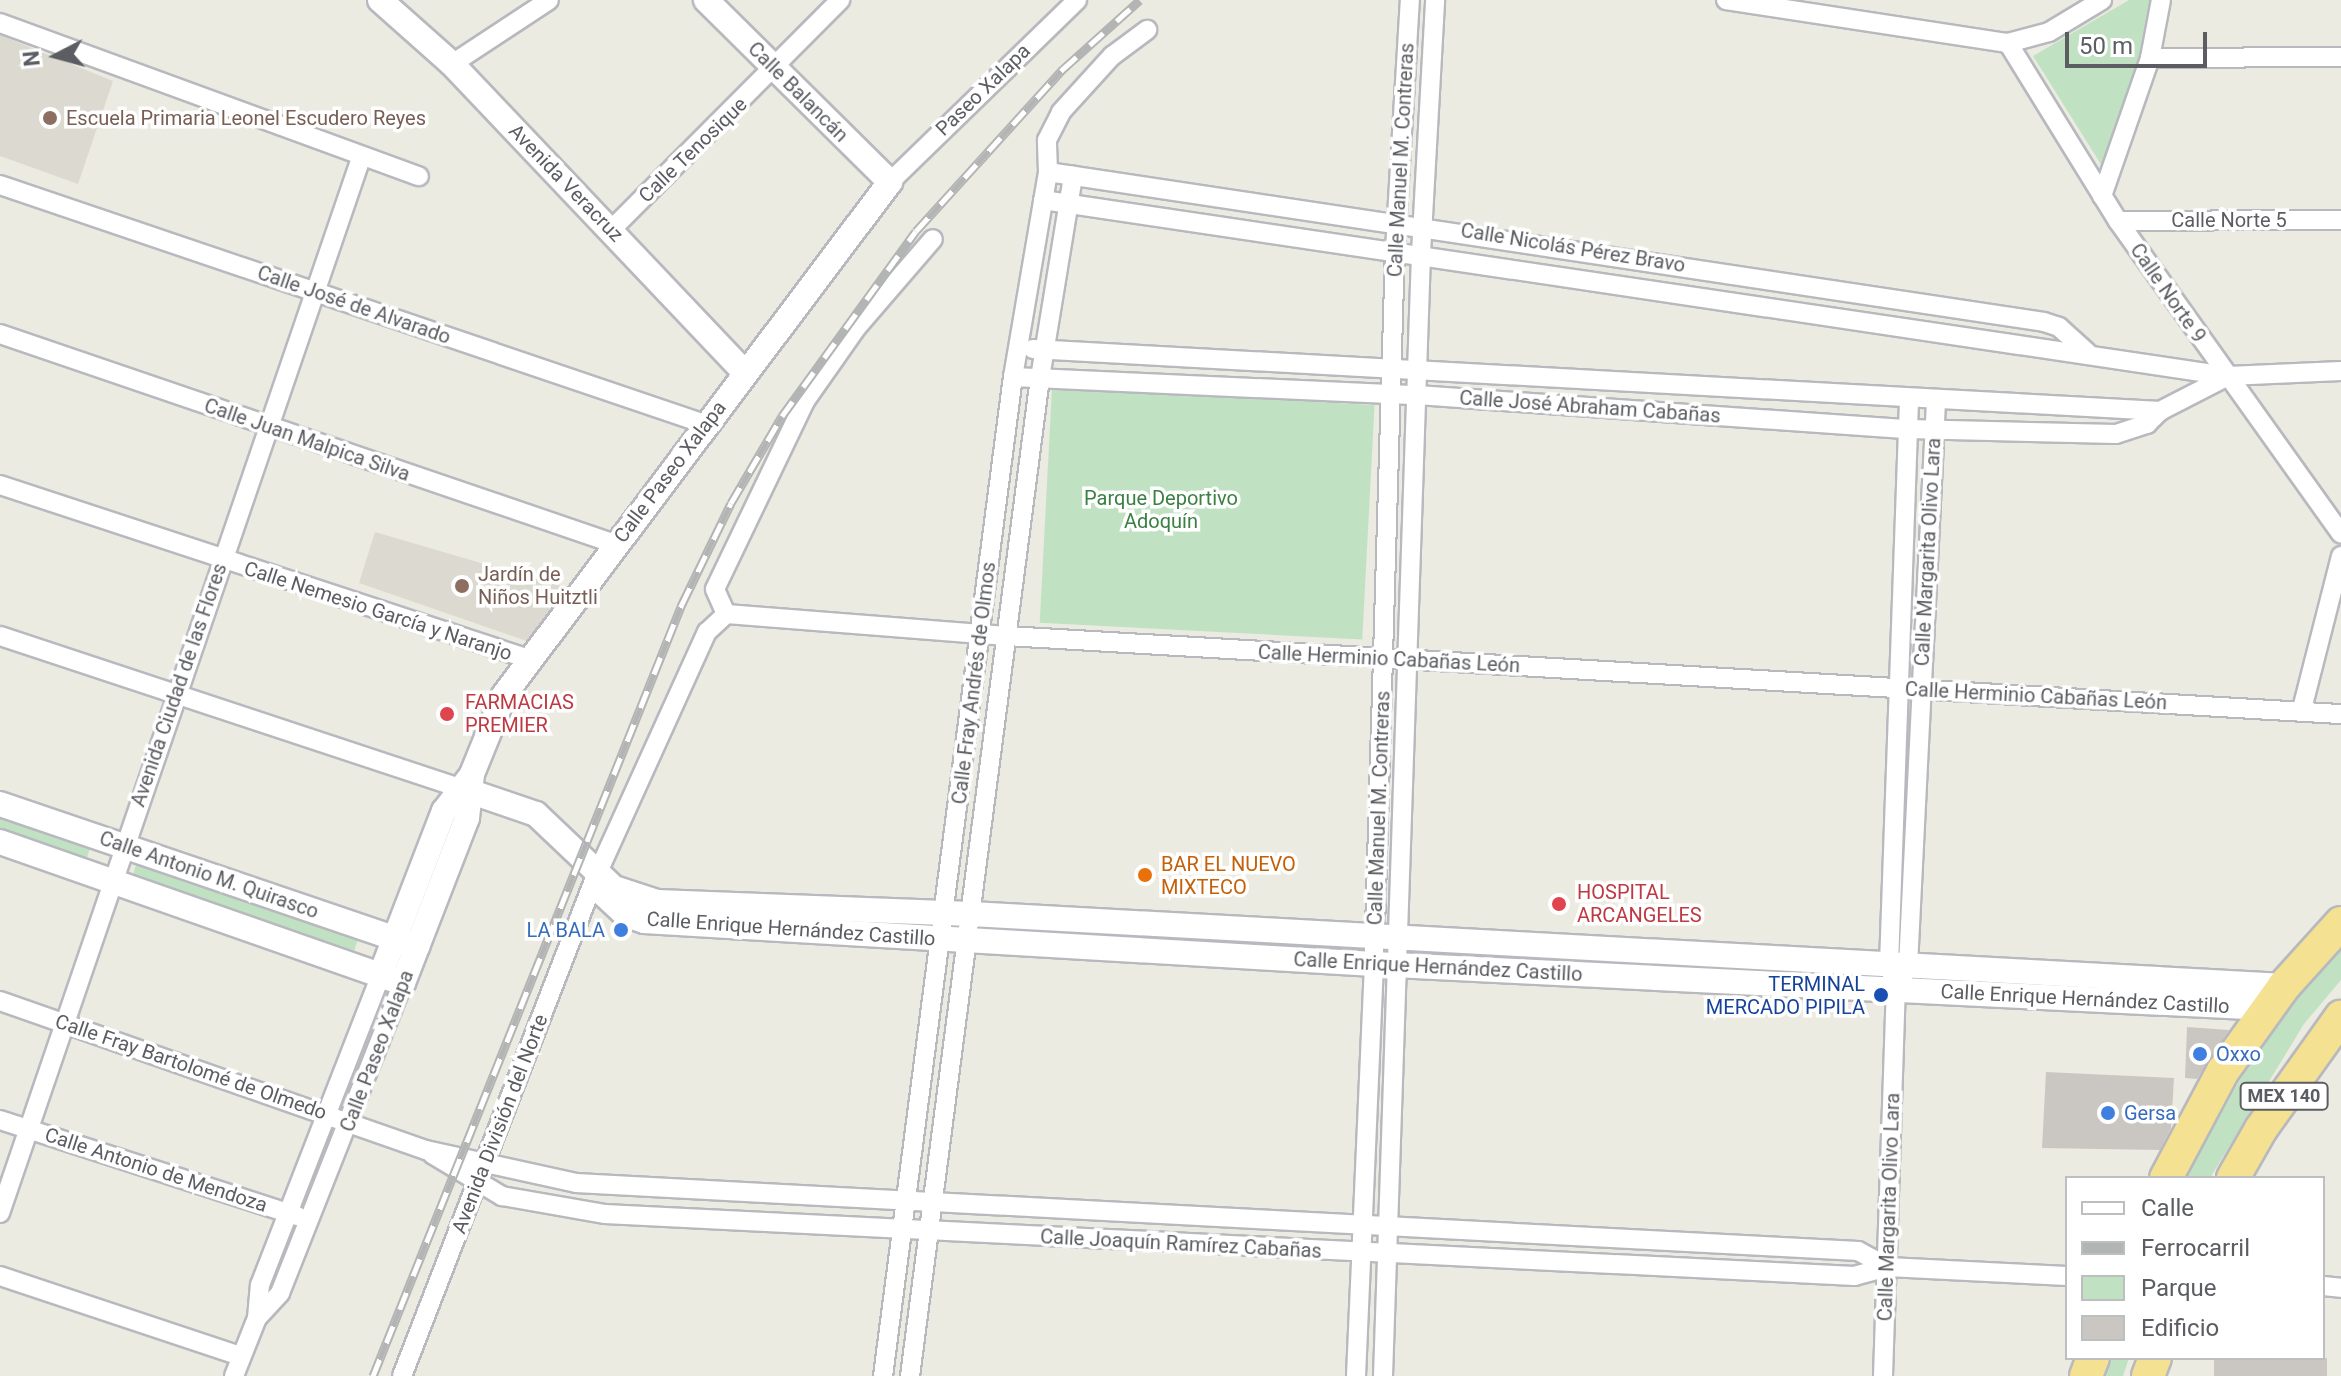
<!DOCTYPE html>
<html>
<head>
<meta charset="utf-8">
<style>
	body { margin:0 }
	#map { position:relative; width:2341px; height:1376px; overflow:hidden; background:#ecebe2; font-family:Roboto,sans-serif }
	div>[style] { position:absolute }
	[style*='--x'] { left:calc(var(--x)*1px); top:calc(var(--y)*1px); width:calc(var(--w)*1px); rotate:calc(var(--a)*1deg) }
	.education>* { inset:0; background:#dcdad0 }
	.green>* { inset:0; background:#c0e2c3; transform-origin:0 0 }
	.building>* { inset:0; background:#cac7c2; transform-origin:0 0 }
	.roads { filter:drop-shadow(2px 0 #b8b9be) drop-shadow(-2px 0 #b8b9be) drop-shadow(0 2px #b8b9be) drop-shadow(0 -2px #b8b9be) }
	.street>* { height:18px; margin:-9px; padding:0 9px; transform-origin:9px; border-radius:9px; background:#fff }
	.secondary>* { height:24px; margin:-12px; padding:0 12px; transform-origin:12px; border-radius:12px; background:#fff }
	.highway>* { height:32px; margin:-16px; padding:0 16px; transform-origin:16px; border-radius:16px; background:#f4e191 }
	.rail>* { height:9px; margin-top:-4.5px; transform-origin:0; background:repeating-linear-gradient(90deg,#fff 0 18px,#b3b4b4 0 36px); box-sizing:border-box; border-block:2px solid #b3b4b4 }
	.dots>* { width:22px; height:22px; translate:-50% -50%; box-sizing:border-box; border:4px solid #fff; border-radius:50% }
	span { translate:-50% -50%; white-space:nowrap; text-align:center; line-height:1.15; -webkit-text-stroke:7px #fff; paint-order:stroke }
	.shield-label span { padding:2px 6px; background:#fff; border:2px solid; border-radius:6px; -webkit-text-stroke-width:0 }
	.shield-label { font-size:18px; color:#5b5d62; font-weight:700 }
	.street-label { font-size:20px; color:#5b5d62 }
	.education-label { font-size:20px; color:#785e54 }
	.left { translate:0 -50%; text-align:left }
	.park-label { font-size:20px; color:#3b8043 }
	.health-label { font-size:20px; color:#be3a42 }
	.food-label { font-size:20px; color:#c56008 }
	.shop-label { font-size:20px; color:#366cbe }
	.right { translate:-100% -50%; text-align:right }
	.transit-label { font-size:20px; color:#164399 }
	.legend { position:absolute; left:2065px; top:1176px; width:260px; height:184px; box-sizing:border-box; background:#fff; border:2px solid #bdbec0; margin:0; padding:10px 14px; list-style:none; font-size:24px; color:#5b5d62 }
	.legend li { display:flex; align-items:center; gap:16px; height:40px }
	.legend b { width:40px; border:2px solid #bdbec0 }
	.north { position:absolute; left:16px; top:16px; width:80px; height:80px; -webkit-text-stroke:6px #fff; paint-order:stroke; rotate:264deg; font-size:22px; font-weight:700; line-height:32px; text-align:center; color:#5b5d62 }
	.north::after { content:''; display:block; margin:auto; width:28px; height:36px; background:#5b5d62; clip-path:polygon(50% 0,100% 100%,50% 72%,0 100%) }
	.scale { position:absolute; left:2065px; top:32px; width:142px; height:36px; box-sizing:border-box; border:4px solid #5b5d62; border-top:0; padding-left:10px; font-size:24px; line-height:28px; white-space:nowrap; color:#5b5d62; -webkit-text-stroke:6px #fff; paint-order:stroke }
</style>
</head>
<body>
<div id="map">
	<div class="education">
		<div style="clip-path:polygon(0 35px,113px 81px,78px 184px,0 156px)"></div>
		<div style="clip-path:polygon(375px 532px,567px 588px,527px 641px,359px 583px)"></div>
	</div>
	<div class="green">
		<div style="clip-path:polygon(2129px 0,2153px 0,2112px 182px,2033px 56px)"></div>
		<div style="left:1052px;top:388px;width:323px;height:235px;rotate:3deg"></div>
		<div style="left:0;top:812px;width:97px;height:16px;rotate:19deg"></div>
		<div style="left:137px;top:862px;width:234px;height:17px;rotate:18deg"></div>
		<div style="clip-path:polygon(2341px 933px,2341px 980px,2304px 1024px,2210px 1178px,2185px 1178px,2286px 998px)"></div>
		<div style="clip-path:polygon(2112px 1358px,2129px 1358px,2123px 1376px,2106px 1376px)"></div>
	</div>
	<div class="building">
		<div style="clip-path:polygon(2187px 1027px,2229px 1030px,2197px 1079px,2185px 1078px)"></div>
		<div style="clip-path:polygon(2046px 1072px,2174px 1078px,2171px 1128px,2160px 1150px,2042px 1148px)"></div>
		<div style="left:2214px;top:1358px;width:113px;height:18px"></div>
	</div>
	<div class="roads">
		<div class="street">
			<div style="--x:1726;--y:0;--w:285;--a:8.7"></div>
			<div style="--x:2008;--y:43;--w:42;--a:-15"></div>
			<div style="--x:2049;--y:32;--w:62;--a:-31.1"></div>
			<div style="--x:0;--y:23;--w:446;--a:20.1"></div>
			<div style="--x:2008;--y:43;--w:209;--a:58.3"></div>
			<div style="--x:2118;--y:221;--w:384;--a:54.5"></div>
			<div style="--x:2150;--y:58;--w:191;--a:-0.3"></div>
			<div style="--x:452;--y:64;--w:116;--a:-33.4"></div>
			<div style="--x:1048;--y:172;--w:1007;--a:8.56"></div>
			<div style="--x:2044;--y:322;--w:16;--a:18"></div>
			<div style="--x:2059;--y:327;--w:38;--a:42"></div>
			<div style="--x:890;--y:182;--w:261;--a:-44.2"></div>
			<div style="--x:0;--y:185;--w:748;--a:18.73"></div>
			<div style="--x:2102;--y:196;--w:146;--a:-70.8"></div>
			<div style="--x:2150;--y:58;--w:59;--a:-79.3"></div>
			<div style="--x:1043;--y:200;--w:1198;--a:8.45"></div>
			<div style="--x:2228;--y:376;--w:113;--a:-2.5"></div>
			<div style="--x:2118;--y:221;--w:223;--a:-0.3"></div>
			<div style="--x:611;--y:230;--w:325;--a:-45.1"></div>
			<div style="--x:0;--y:334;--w:650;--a:18.85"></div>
			<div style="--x:1033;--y:349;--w:1129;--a:3.15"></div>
			<div style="--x:1013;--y:377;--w:404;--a:2.6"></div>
			<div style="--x:1417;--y:395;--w:492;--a:4"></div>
			<div style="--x:1908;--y:429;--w:208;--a:1.4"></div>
			<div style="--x:2116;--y:434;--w:33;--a:-18"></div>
			<div style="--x:2147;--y:424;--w:18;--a:-45"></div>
			<div style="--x:2160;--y:411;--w:76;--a:-27.2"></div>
			<div style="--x:0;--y:485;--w:557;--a:18.21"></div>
			<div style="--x:726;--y:614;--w:27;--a:-114"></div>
			<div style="--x:715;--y:589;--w:208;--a:-64.4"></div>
			<div style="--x:805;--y:401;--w:90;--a:-54.9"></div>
			<div style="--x:857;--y:327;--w:116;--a:-49.2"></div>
			<div style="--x:0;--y:636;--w:484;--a:18.3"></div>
			<div style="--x:2302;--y:709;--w:158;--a:-75.7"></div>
			<div style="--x:1903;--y:976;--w:11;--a:-63"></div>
			<div style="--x:1908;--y:966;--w:566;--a:-87.16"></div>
			<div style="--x:0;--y:1001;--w:451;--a:19.3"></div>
			<div style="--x:426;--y:1150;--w:154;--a:12.4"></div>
			<div style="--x:576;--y:1183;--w:1284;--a:3.04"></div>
			<div style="--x:1858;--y:1251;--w:34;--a:28"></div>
			<div style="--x:0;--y:1120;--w:313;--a:17.9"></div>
			<div style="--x:432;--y:1154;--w:82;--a:31"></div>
			<div style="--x:502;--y:1196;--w:105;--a:9.9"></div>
			<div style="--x:605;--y:1214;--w:1251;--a:2.84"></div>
			<div style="--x:1854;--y:1276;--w:35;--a:-15"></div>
			<div style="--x:1888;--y:1267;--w:179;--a:2.9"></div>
			<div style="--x:0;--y:1213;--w:1115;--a:-71.11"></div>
			<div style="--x:0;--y:1276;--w:254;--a:18.4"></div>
			<div style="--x:2323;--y:1286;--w:18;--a:6"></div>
			<div style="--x:257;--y:1318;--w:34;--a:-47"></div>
			<div style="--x:280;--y:1293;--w:334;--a:-68.4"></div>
			<div style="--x:234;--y:1376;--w:62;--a:-68.4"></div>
			<div style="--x:257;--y:1318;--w:33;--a:-85"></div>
			<div style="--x:260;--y:1285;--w:334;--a:-68.7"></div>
			<div style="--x:402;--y:1376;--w:529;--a:-68.82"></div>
			<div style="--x:593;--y:883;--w:276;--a:-65.6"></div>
			<div style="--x:707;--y:632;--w:26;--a:-43"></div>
			<div style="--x:726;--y:614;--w:282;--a:4.5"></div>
			<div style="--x:1007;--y:636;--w:1336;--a:3.35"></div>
			<div style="--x:883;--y:1376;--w:1007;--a:-82.59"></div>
			<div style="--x:1013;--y:377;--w:208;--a:-80.3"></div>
			<div style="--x:1048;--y:172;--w:32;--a:-92"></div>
			<div style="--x:1047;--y:140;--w:31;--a:-63"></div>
			<div style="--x:1061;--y:112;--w:76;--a:-47.7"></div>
			<div style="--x:1112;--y:56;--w:44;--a:-36.6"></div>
			<div style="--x:910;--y:1376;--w:1006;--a:-82.58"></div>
			<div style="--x:1040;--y:378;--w:205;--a:-80.7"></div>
			<div style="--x:1356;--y:1376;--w:412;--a:-87.5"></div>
			<div style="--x:1374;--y:964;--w:714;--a:-88.32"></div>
			<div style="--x:1395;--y:250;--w:250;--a:-86.6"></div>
			<div style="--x:1383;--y:1376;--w:1124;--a:-88.06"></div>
			<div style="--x:1421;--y:253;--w:253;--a:-86.8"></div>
			<div style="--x:1883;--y:1376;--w:387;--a:-88.1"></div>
			<div style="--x:1896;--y:989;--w:25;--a:-106"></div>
			<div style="--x:1889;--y:965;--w:565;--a:-87.97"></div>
		</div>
		<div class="secondary">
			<div style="--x:380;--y:0;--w:96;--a:41.6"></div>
			<div style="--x:452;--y:64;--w:426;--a:46.5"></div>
			<div style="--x:460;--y:788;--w:80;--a:18.9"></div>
			<div style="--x:536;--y:814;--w:108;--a:43.5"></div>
			<div style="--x:614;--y:888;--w:45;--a:18"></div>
			<div style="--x:657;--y:902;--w:314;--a:2.2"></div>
			<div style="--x:971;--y:914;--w:1315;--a:3.14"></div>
			<div style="--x:0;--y:804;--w:441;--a:18.8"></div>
			<div style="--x:0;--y:842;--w:427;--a:19.3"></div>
			<div style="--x:403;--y:983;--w:177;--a:-68.8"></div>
			<div style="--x:467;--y:818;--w:44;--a:-83.5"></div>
			<div style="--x:472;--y:774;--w:85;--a:-67.9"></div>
			<div style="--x:504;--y:695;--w:642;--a:-53.04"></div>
			<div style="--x:890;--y:182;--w:259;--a:-135.3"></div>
			<div style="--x:598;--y:889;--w:38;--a:43"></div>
			<div style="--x:626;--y:915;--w:19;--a:18"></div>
			<div style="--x:644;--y:921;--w:731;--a:3.37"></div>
			<div style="--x:1374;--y:964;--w:895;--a:2.82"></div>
			<div style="--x:381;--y:974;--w:175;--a:-68.9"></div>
			<div style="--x:444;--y:811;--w:44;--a:-52.4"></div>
		</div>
		<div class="highway">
			<div style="--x:2166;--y:1178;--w:121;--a:-62"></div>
			<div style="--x:2223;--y:1071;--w:105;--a:-54.3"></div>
			<div style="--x:2284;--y:986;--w:85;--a:-47.9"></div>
			<div style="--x:2233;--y:1178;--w:56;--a:-60.3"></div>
			<div style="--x:2261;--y:1129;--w:138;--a:-54.5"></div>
			<div style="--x:2086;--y:1376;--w:19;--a:-69"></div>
			<div style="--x:2148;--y:1376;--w:19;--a:-69"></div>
		</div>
	</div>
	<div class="rail">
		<div style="--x:373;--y:1376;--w:832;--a:-68.19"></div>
		<div style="--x:682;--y:604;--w:112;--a:-64.1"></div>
		<div style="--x:731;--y:503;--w:101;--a:-59.6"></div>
		<div style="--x:782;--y:416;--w:228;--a:-54.1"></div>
		<div style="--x:916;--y:231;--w:219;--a:-47.8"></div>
		<div style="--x:1063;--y:69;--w:103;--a:-41.9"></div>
	</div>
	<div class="dots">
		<div style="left:50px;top:118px;background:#8d6e63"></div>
		<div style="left:462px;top:586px;background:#8d6e63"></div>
		<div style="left:447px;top:714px;background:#e0444e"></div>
		<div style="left:1145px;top:875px;background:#e8710a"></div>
		<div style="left:1559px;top:904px;background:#e0444e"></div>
		<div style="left:621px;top:930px;background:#3f7fe0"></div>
		<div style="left:1881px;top:995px;background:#1a4fb4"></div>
		<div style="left:2200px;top:1054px;background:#3f7fe0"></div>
		<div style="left:2108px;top:1113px;background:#3f7fe0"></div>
	</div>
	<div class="shield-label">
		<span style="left:2284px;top:1096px">MEX 140</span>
	</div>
	<div class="street-label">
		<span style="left:983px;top:90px;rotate:-44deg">Paseo Xalapa</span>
		<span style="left:798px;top:92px;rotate:45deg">Calle Balancán</span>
		<span style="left:693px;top:150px;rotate:-44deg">Calle Tenosique</span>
		<span style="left:1401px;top:160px;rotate:-87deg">Calle Manuel M. Contreras</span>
		<span style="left:566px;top:183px;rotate:46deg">Avenida Veracruz</span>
		<span style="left:2229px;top:220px">Calle Norte 5</span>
		<span style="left:1573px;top:248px;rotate:9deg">Calle Nicolás Pérez Bravo</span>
		<span style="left:2168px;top:293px;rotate:55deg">Calle Norte 9</span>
		<span style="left:354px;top:305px;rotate:19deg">Calle José de Alvarado</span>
		<span style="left:1590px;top:407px;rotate:4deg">Calle José Abraham Cabañas</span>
		<span style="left:307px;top:440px;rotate:19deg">Calle Juan Malpica Silva</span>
		<span style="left:670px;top:472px;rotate:-53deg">Calle Paseo Xalapa</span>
		<span style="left:1928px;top:552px;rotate:-87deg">Calle Margarita Olivo Lara</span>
		<span style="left:378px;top:611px;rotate:18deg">Calle Nemesio García y Naranjo</span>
		<span style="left:1389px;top:659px;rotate:3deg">Calle Herminio Cabañas León</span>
		<span style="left:974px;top:683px;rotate:-83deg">Calle Fray Andrés de Olmos</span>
		<span style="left:179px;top:685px;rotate:-71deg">Avenida Ciudad de las Flores</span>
		<span style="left:2036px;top:696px;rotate:3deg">Calle Herminio Cabañas León</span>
		<span style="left:1379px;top:808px;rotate:-88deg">Calle Manuel M. Contreras</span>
		<span style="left:209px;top:875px;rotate:19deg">Calle Antonio M. Quirasco</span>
		<span style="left:791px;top:929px;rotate:4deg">Calle Enrique Hernández Castillo</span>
		<span style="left:1438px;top:967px;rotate:3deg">Calle Enrique Hernández Castillo</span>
		<span style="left:2085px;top:999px;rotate:3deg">Calle Enrique Hernández Castillo</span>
		<span style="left:377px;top:1051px;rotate:-69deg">Calle Paseo Xalapa</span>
		<span style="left:191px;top:1067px;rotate:19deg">Calle Fray Bartolomé de Olmedo</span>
		<span style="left:500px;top:1124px;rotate:-69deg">Avenida División del Norte</span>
		<span style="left:156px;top:1170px;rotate:18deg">Calle Antonio de Mendoza</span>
		<span style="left:1889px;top:1207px;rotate:-88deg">Calle Margarita Olivo Lara</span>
		<span style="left:1181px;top:1244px;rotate:3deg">Calle Joaquín Ramírez Cabañas</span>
	</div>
	<div class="education-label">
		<span class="left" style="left:66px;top:118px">Escuela Primaria Leonel Escudero Reyes</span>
		<span class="left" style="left:478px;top:586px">Jardín de<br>Niños Huitztli</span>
	</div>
	<div class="park-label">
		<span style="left:1161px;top:510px">Parque Deportivo<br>Adoquín</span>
	</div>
	<div class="health-label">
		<span class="left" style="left:465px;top:714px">FARMACIAS<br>PREMIER</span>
		<span class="left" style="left:1577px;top:904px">HOSPITAL<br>ARCANGELES</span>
	</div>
	<div class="food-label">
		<span class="left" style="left:1161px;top:876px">BAR EL NUEVO<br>MIXTECO</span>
	</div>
	<div class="shop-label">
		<span class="right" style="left:605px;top:930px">LA BALA</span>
		<span class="left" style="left:2216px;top:1054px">Oxxo</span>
		<span class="left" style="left:2124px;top:1113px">Gersa</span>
	</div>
	<div class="transit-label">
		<span class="right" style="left:1865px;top:996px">TERMINAL<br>MERCADO PIPILA</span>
	</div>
	<ul class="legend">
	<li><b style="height:10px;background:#fff"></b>Calle</li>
	<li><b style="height:10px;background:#b3b4b4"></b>Ferrocarril</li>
	<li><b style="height:22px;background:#c0e2c3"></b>Parque</li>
	<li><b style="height:22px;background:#cac7c2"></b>Edificio</li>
	</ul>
	<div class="north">N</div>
	<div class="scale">50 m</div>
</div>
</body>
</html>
